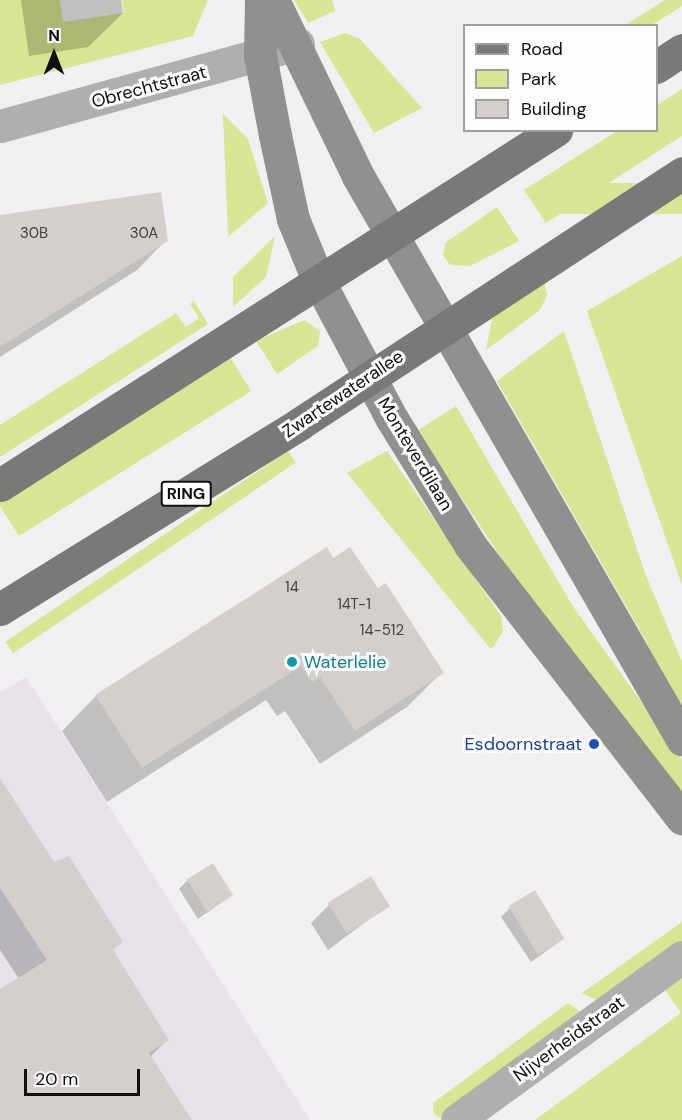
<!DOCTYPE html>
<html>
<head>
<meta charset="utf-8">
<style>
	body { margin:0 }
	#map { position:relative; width:682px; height:1120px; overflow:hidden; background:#f1eff2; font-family:"DM Sans",sans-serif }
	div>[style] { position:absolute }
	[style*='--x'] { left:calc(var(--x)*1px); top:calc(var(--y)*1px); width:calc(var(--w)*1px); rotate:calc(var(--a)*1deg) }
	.built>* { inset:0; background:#e7e1ea }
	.green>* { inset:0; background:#d6e692; transform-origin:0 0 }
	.shadow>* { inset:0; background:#0003 }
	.building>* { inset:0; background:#d2cfcd; transform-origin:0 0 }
	.street>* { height:33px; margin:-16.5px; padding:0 16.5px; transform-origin:16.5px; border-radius:16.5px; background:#b0afae }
	.secondary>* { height:33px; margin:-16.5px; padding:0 16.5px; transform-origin:16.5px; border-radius:16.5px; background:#91908e }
	.primary>* { height:33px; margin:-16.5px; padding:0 16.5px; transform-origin:16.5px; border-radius:16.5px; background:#7b7977 }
	.dots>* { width:16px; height:16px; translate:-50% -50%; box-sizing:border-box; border:3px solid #fefcff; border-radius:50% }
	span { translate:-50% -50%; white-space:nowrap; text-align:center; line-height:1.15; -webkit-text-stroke:6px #fefcff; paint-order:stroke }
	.number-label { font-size:15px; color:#404040 }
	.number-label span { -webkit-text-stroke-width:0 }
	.shield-label span { padding:2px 4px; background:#fefcff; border:2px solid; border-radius:4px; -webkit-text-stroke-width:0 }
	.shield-label { font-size:16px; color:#101011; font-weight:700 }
	.street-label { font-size:18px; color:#101011 }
	.culture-label { font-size:18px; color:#0d838f }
	.left { translate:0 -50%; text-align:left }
	.transit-label { font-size:18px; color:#164399 }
	.right { translate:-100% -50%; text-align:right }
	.legend { position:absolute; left:463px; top:24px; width:195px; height:108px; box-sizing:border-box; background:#fefcff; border:2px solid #9f9ea0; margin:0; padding:8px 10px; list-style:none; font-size:18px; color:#101011 }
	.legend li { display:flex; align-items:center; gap:12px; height:30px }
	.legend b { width:30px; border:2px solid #9f9ea0 }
	.north { position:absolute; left:24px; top:24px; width:60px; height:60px; -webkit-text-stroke:4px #fefcff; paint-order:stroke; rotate:0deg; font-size:16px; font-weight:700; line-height:24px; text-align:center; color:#101011 }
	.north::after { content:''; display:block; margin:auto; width:21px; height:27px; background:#101011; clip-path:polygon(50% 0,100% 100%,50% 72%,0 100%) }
	.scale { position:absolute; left:24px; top:1069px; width:116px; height:27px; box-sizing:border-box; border:3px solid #101011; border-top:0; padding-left:8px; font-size:18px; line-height:21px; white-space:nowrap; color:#101011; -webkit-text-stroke:4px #fefcff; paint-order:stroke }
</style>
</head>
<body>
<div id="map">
	<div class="built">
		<div style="clip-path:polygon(26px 677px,310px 1120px,0 1120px,0 693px)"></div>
	</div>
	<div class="green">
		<div style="clip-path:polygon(0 0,60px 0,63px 22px,124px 13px,122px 0,208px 0,193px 36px,0 85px)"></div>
		<div style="clip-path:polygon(294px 0,332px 0,335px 11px,308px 23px)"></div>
		<div style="clip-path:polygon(665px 0,682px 0,682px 6px,652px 25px,625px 25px)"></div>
		<div style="clip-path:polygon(345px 33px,360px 39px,422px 108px,374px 133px,320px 42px)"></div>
		<div style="clip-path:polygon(682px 89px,682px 136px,546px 223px,524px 190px,617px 131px,656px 130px,657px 105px)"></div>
		<div style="clip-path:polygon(223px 114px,248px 139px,268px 203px,228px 237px)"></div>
		<div style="left:682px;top:183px;width:31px;height:137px;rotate:90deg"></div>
		<div style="clip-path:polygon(497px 207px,519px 241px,470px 266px,450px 265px,443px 255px,445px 243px)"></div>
		<div style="clip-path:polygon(275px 236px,266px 277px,233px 307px,233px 277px)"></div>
		<div style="clip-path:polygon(682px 256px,682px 585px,587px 311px)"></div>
		<div style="clip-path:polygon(544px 280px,547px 295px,540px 310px,486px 350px,493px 313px)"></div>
		<div style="clip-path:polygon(194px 301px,208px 324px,0 457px,0 425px,176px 313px,186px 327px,199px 318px,190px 304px)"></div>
		<div style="clip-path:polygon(304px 320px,320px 331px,318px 346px,277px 374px,256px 341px)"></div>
		<div style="clip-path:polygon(564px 331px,645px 573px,682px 662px,682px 722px,645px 639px,497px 381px)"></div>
		<div style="left:230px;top:357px;width:40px;height:274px;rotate:58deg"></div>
		<div style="clip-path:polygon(456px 406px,572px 605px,682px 759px,682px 793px,504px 562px,417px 431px)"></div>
		<div style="left:288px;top:451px;width:14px;height:341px;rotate:56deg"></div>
		<div style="clip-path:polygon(387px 451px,501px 616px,503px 631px,494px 646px,490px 648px,347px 473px)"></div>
		<div style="clip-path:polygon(682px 922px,682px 942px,596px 1000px,582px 993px)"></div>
		<div style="clip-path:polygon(682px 978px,682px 1120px,535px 1120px,681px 1013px,665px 990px)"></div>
		<div style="clip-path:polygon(568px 1003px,583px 1014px,439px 1118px,434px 1114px,433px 1103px)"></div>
	</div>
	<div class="shadow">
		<div style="clip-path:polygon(21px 0,121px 0,123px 13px,88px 47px,29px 56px)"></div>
		<div style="clip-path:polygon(0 216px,166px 240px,137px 270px,0 357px)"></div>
		<div style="clip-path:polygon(333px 560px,377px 590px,442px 672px,407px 707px,320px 764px,285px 711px,277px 716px,266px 700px,107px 802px,62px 731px,96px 696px)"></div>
		<div style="clip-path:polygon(0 781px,167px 1040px,150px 1057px,179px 1120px,0 1120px,0 991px,19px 979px,0 950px)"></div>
		<div style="clip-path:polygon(188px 880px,232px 895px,198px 919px,179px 889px)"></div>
		<div style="clip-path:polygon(329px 905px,388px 905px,328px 950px,311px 923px)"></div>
		<div style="clip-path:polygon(510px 908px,563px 939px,531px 962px,501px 917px)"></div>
	</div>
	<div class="building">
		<div style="clip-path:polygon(161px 192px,168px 241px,0 347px,0 215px)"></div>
		<div style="clip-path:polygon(327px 547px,333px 558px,350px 547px,378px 588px,386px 583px,444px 673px,355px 731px,320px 677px,312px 682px,301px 666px,142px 768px,95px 695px)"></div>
		<div style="clip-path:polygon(0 778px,54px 862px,69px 856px,123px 942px,113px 950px,169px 1040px,149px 1053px,192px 1120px,0 1120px,0 989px,47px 960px,0 888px)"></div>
		<div style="left:213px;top:863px;width:38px;height:31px;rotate:58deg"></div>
		<div style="left:371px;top:876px;width:36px;height:51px;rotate:58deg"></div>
		<div style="left:535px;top:890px;width:57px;height:31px;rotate:59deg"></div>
	</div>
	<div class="street">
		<div style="--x:0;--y:126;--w:309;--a:-15.4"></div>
		<div style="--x:457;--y:1120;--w:278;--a:-35.9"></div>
	</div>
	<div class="secondary">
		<div style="--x:261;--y:0;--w:55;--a:91"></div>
		<div style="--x:260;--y:55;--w:81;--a:79.4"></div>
		<div style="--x:275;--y:135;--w:86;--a:77.9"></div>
		<div style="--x:293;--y:219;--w:66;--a:67.7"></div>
		<div style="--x:318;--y:280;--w:157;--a:62"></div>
		<div style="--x:392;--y:419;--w:148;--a:58.2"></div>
		<div style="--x:470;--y:545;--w:346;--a:52.2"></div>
		<div style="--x:273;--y:0;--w:195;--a:64.2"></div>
		<div style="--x:358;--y:176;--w:650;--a:60.08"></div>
	</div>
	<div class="primary">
		<div style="--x:656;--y:67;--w:31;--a:-33"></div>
		<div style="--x:0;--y:485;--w:660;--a:-32.56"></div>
		<div style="--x:0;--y:609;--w:352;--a:-31.7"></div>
		<div style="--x:299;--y:424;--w:458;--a:-33.2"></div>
	</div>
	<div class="dots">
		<div style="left:292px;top:662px;background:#0f9aa8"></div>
		<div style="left:594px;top:744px;background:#1a4fb4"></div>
	</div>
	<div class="number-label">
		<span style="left:34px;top:234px">30B</span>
		<span style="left:144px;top:234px">30A</span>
		<span style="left:292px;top:588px">14</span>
		<span style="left:354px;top:605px">14T-1</span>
		<span style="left:382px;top:631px">14-512</span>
	</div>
	<div class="shield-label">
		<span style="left:186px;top:494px">RING</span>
	</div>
	<div class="street-label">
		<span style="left:149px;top:87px;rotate:-15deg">Obrechtstraat</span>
		<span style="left:343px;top:394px;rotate:-34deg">Zwartewaterallee</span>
		<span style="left:415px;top:454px;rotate:59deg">Monteverdilaan</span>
		<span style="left:569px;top:1039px;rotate:-36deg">Nijverheidstraat</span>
	</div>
	<div class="culture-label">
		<span class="left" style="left:304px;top:662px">Waterlelie</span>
	</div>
	<div class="transit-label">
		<span class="right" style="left:582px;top:744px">Esdoornstraat</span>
	</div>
	<ul class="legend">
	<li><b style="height:8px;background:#7b7977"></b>Road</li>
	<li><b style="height:16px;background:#d6e692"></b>Park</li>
	<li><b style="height:16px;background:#d2cfcd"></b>Building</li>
	</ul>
	<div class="north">N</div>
	<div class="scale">20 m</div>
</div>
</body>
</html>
